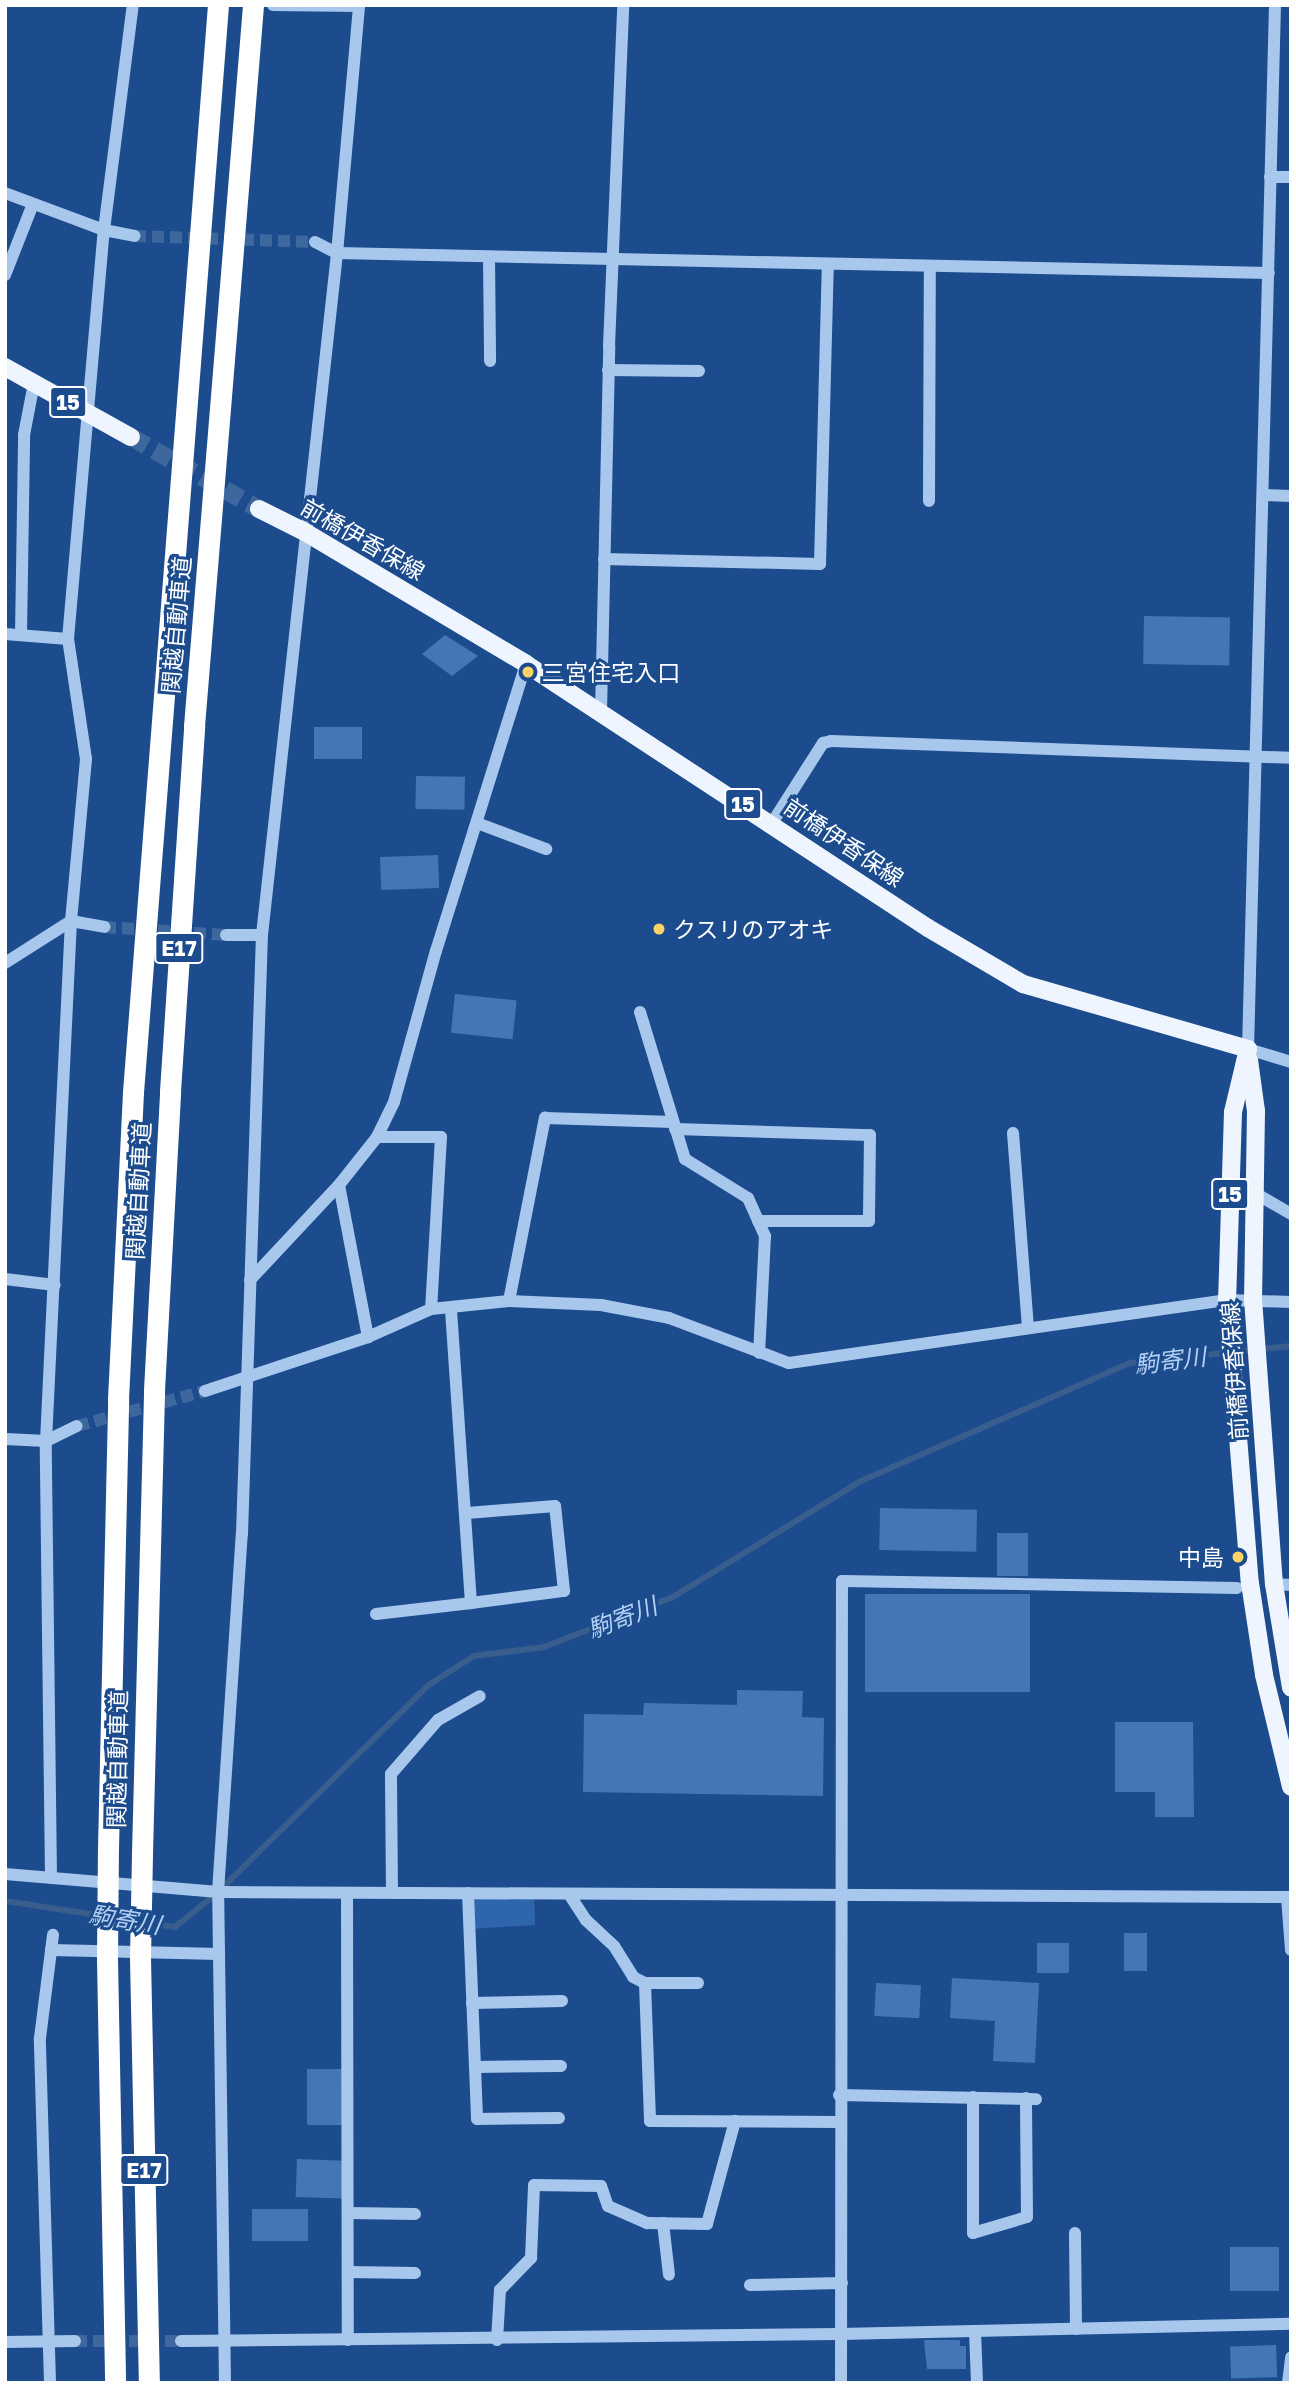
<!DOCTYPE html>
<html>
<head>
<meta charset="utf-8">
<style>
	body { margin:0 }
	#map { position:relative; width:1296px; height:2388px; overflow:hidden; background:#1c4c8d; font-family:"Golos Text","Noto Sans JP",sans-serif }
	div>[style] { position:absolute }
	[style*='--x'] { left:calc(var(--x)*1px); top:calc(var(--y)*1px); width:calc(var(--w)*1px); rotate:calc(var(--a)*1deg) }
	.green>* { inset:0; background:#2f66ab }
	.stream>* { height:6px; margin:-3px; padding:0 3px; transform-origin:3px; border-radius:3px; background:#395d8c }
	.building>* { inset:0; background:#4476b5; transform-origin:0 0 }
	.minor-tunnel>* { height:12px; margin-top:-6px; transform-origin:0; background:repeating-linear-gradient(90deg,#3e679e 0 12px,transparent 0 18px) }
	.major-tunnel>* { height:18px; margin-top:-9px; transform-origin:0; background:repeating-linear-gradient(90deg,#3e679e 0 18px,transparent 0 27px) }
	.minor>* { height:12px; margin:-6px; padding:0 6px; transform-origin:6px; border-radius:6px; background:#a8c7ed }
	.major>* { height:18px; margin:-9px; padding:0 9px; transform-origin:9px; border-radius:9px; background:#eff5ff }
	.highway>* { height:21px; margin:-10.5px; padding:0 10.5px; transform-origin:10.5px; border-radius:10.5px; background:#fff }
	.highway-bridge>* { height:21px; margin:-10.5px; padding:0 10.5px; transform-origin:10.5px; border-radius:10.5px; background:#fff }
	.dots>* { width:19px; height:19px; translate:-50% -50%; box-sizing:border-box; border:4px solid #1c4c8d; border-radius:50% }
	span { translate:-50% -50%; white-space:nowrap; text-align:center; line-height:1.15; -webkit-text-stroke:6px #1c4c8d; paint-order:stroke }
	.shield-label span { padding:2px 5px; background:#1c4c8d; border:2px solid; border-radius:5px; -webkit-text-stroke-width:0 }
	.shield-label { font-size:21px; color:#fff; font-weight:700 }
	.street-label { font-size:23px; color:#fff }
	.poi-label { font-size:23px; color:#fff }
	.left { translate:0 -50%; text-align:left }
	.right { translate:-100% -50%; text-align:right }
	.water-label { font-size:24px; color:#b4d1f4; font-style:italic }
	.frame { position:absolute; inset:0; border:7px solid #fff; pointer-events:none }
</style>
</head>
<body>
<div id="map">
	<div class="green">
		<div style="clip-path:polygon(475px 1893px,534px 1893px,535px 1925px,470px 1929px)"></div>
	</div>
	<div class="stream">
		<div style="--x:5;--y:1901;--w:172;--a:8.7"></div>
		<div style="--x:175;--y:1927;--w:55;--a:-39.1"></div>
		<div style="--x:218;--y:1892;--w:297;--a:-44.5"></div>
		<div style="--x:430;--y:1684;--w:52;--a:-32.5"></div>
		<div style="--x:474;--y:1656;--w:71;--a:-7.3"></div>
		<div style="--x:544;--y:1647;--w:138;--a:-21.2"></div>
		<div style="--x:673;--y:1597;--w:221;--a:-31.7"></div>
		<div style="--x:861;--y:1481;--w:294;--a:-23.7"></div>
		<div style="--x:1130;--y:1363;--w:162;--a:-6"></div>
	</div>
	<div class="building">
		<div style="left:1144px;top:616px;width:86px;height:48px;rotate:1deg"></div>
		<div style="clip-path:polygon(445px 635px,478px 656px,452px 676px,422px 654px)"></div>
		<div style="left:314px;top:727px;width:48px;height:32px"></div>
		<div style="left:416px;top:776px;width:49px;height:33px;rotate:1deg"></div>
		<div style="left:438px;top:855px;width:33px;height:58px;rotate:88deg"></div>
		<div style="left:455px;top:994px;width:62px;height:39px;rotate:6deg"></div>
		<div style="left:880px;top:1508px;width:97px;height:42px;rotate:1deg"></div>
		<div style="left:997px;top:1533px;width:31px;height:43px"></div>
		<div style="left:865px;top:1594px;width:165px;height:98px"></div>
		<div style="clip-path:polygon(737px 1690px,803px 1691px,802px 1717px,824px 1718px,823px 1796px,583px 1792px,584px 1714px,643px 1715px,644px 1703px,737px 1705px)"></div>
		<div style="clip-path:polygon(1115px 1722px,1193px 1722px,1194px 1817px,1155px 1817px,1155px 1792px,1115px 1792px)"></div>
		<div style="left:1124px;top:1933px;width:23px;height:38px"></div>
		<div style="left:1037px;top:1943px;width:32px;height:30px"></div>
		<div style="clip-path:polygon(952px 1978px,1039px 1983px,1035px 2063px,993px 2061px,995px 2021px,950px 2018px)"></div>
		<div style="left:876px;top:1983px;width:45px;height:33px;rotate:3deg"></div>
		<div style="left:307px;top:2069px;width:39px;height:56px"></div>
		<div style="left:297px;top:2159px;width:54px;height:38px;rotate:2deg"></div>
		<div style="left:252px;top:2209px;width:56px;height:32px"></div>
		<div style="left:1230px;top:2247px;width:49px;height:44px"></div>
		<div style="clip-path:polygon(924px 2340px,960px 2340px,960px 2346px,966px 2346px,966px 2369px,927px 2369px)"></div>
		<div style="left:1276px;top:2345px;width:32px;height:46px;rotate:88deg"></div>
	</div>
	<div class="minor-tunnel">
		<div style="--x:134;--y:236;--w:181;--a:1.9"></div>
		<div style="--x:104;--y:927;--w:122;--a:3.8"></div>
		<div style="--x:77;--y:1426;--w:133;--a:-15.3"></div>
		<div style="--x:75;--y:2341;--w:106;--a:0"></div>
	</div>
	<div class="major-tunnel">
		<div style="--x:131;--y:437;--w:147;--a:29.4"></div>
	</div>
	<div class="minor">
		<div style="--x:273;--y:5;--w:86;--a:0.7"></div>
		<div style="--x:1275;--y:5;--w:1044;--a:91.48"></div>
		<div style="--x:1248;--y:1049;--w:45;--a:16.8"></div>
		<div style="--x:1270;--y:177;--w:21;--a:0"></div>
		<div style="--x:5;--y:193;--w:106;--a:20.5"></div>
		<div style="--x:104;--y:230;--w:31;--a:11"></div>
		<div style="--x:315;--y:242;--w:25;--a:27"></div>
		<div style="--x:337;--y:253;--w:932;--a:1.23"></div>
		<div style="--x:489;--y:257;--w:104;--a:89.4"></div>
		<div style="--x:5;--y:275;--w:76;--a:-68.5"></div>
		<div style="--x:608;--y:370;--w:91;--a:0.6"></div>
		<div style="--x:1263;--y:495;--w:28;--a:2"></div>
		<div style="--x:929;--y:501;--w:234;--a:-89.8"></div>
		<div style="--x:604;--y:559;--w:216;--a:1.3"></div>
		<div style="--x:820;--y:564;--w:299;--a:-88.5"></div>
		<div style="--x:5;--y:634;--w:63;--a:4.5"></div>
		<div style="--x:21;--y:635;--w:200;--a:-89.1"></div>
		<div style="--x:24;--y:435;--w:53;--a:-79.1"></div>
		<div style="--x:601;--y:712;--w:366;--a:-88.7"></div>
		<div style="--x:609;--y:346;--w:341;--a:-87.6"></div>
		<div style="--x:477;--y:823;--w:74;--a:20.6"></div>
		<div style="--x:772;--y:823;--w:95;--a:-57.5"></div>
		<div style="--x:823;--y:743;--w:8;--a:-14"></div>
		<div style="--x:831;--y:741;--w:460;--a:2.1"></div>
		<div style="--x:226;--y:935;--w:36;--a:0"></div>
		<div style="--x:5;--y:963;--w:78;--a:-32.5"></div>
		<div style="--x:71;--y:921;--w:34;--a:10"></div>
		<div style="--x:640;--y:1012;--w:154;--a:73"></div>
		<div style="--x:685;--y:1159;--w:74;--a:31.8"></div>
		<div style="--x:748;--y:1198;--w:42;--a:65.9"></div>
		<div style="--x:765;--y:1236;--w:117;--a:92.9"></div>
		<div style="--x:675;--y:1129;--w:195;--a:1.8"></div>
		<div style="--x:870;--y:1135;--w:86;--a:90.7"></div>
		<div style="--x:869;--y:1221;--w:111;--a:180"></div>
		<div style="--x:1013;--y:1133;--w:194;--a:85.6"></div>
		<div style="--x:377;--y:1137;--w:64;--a:0"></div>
		<div style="--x:441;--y:1137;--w:172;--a:93.3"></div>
		<div style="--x:339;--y:1185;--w:155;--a:79.2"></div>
		<div style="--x:1255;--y:1193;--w:42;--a:30.3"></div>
		<div style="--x:5;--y:1279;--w:50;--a:6.8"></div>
		<div style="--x:250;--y:1280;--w:130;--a:-46.9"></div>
		<div style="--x:339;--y:1185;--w:61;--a:-51.6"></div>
		<div style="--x:377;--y:1137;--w:39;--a:-64"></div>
		<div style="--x:394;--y:1102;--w:157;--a:-74.5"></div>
		<div style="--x:436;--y:951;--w:301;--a:-72.6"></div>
		<div style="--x:509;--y:1301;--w:187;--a:-78.9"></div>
		<div style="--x:545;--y:1118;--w:128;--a:1.8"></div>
		<div style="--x:451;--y:1310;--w:294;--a:86.1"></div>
		<div style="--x:471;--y:1603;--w:94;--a:-7.4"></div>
		<div style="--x:564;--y:1591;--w:85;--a:-96"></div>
		<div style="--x:555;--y:1506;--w:88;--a:175.5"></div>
		<div style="--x:205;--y:1391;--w:172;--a:-18.3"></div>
		<div style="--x:368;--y:1337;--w:69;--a:-24"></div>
		<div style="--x:431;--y:1309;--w:78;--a:-5.9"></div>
		<div style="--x:509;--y:1301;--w:92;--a:2.5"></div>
		<div style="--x:601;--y:1305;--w:69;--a:10.8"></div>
		<div style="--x:669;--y:1318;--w:128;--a:20.6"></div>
		<div style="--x:789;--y:1363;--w:443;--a:-8.2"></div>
		<div style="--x:1227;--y:1300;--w:64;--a:1.8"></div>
		<div style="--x:5;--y:1439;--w:41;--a:2.8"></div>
		<div style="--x:46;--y:1441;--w:34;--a:-26"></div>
		<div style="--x:1274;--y:1584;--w:17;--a:3"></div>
		<div style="--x:376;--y:1614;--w:96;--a:-6.6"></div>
		<div style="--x:5;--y:1874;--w:214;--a:4.8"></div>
		<div style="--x:218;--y:1892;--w:1073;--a:0.27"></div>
		<div style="--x:51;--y:1878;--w:437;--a:-90.7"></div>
		<div style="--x:46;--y:1441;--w:521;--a:-87.25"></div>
		<div style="--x:71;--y:921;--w:163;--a:-84.7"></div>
		<div style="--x:86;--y:759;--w:121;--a:-98.5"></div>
		<div style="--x:68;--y:639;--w:411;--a:-85"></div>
		<div style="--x:104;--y:230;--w:227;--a:-82.7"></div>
		<div style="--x:347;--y:1893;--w:447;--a:89.9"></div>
		<div style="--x:392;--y:1893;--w:119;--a:-90.5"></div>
		<div style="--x:391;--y:1774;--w:72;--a:-49"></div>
		<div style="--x:438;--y:1720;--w:48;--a:-29.7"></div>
		<div style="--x:468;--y:1893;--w:226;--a:87.7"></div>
		<div style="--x:477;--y:2119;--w:82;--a:-0.7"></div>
		<div style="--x:569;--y:1894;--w:31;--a:57"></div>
		<div style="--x:586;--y:1920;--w:38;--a:43"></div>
		<div style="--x:614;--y:1946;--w:36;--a:58"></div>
		<div style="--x:633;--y:1977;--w:13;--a:27"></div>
		<div style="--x:645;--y:1983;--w:53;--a:0"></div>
		<div style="--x:1287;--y:1897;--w:53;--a:85.7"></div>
		<div style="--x:51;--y:1950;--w:168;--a:1.4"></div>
		<div style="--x:645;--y:1983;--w:138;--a:87.9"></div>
		<div style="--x:650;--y:2121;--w:188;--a:0.3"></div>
		<div style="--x:472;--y:2003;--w:90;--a:-1.3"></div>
		<div style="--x:475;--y:2067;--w:86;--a:-0.7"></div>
		<div style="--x:839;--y:2095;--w:197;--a:1.2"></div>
		<div style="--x:973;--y:2097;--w:136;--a:90"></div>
		<div style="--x:973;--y:2233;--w:56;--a:-16.5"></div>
		<div style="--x:1027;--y:2217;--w:119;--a:-90.5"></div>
		<div style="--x:348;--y:2213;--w:67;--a:0.9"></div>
		<div style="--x:663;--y:2223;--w:52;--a:83.4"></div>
		<div style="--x:1075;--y:2233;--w:96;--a:89.4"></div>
		<div style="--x:348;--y:2272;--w:67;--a:0.9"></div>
		<div style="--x:750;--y:2285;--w:92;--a:-1.2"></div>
		<div style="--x:975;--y:2331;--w:52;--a:87.8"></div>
		<div style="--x:497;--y:2340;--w:50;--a:-86.6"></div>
		<div style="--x:500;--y:2290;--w:45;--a:-45.9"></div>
		<div style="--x:531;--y:2258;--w:73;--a:-87.6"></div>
		<div style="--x:534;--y:2185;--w:67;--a:0.9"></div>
		<div style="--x:601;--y:2186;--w:21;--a:71"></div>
		<div style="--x:608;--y:2206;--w:43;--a:23.6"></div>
		<div style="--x:647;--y:2223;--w:60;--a:1"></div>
		<div style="--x:707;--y:2224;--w:107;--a:-74.8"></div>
		<div style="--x:181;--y:2341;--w:659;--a:-0.61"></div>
		<div style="--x:840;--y:2334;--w:451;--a:-1.3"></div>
		<div style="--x:5;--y:2342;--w:70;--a:-0.8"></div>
		<div style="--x:50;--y:2383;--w:345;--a:-91.7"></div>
		<div style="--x:40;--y:2038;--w:104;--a:-82.8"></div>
		<div style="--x:225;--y:2383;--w:491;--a:-90.8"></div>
		<div style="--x:218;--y:1892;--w:359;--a:-86.2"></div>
		<div style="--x:242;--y:1534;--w:599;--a:-88.09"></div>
		<div style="--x:262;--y:935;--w:686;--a:-83.72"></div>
		<div style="--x:337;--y:253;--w:249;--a:-84.9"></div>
		<div style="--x:841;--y:2383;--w:802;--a:-89.93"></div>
		<div style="--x:842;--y:1581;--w:395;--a:1"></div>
		<div style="--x:1288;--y:2383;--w:26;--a:-83"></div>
	</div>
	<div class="major">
		<div style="--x:5;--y:367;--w:144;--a:29.1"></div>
		<div style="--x:259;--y:509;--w:51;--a:26.6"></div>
		<div style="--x:305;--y:532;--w:257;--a:30.8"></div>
		<div style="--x:526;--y:664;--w:481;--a:33.3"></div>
		<div style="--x:928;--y:928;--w:110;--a:30.5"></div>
		<div style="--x:1023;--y:984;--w:234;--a:16.1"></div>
		<div style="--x:1248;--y:1049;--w:65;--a:103.4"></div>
		<div style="--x:1233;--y:1112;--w:188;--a:91.8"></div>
		<div style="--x:1227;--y:1300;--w:284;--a:85.4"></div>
		<div style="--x:1250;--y:1583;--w:93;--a:81.3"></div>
		<div style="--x:1264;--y:1675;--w:115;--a:76.4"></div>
		<div style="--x:1249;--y:1060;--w:51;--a:82.2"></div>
		<div style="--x:1256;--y:1111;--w:188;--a:90.9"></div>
		<div style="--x:1253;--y:1299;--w:286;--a:85.8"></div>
		<div style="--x:1274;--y:1584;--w:105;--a:80.7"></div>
	</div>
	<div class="highway">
		<div style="--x:108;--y:1849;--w:450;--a:-88.7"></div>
		<div style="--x:118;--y:1399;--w:307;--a:-87.2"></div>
		<div style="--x:133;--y:1092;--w:1090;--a:-85.53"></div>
		<div style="--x:142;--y:1853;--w:463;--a:-88.5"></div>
		<div style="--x:154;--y:1390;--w:299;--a:-86.9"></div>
		<div style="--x:170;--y:1091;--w:366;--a:-86.2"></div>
		<div style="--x:194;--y:726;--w:723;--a:-85.32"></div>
		<div style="--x:140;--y:1958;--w:425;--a:88.8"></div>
		<div style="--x:107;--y:1959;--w:424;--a:88.9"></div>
	</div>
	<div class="highway-bridge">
		<div style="--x:140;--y:1958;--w:105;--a:-88.9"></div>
		<div style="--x:107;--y:1959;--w:110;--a:-89.5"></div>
	</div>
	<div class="dots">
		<div style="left:528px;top:672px;background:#fed365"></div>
		<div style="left:659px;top:929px;background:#fed365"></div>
		<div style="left:1238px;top:1557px;background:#fed365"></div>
	</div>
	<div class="shield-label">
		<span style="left:68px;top:402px">15</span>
		<span style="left:743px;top:804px">15</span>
		<span style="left:179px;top:948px">E17</span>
		<span style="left:1230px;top:1194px">15</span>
		<span style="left:144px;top:2170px">E17</span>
	</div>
	<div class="street-label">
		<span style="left:363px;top:539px;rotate:30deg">前橋伊香保線</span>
		<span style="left:176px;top:625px;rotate:-85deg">関越自動車道</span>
		<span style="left:844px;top:842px;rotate:34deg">前橋伊香保線</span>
		<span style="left:138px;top:1191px;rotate:-87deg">関越自動車道</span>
		<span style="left:1234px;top:1371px;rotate:-94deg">前橋伊香保線</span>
		<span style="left:117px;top:1759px;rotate:-89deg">関越自動車道</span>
	</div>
	<div class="poi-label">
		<span class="left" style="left:542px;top:672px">三宮住宅入口</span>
		<span class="left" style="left:673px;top:929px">クスリのアオキ</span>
		<span class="right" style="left:1224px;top:1557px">中島</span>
	</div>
	<div class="water-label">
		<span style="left:1170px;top:1360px;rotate:-7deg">駒寄川</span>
		<span style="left:622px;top:1617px;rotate:-21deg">駒寄川</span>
		<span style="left:125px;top:1919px;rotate:9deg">駒寄川</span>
	</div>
	<div class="frame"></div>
</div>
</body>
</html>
